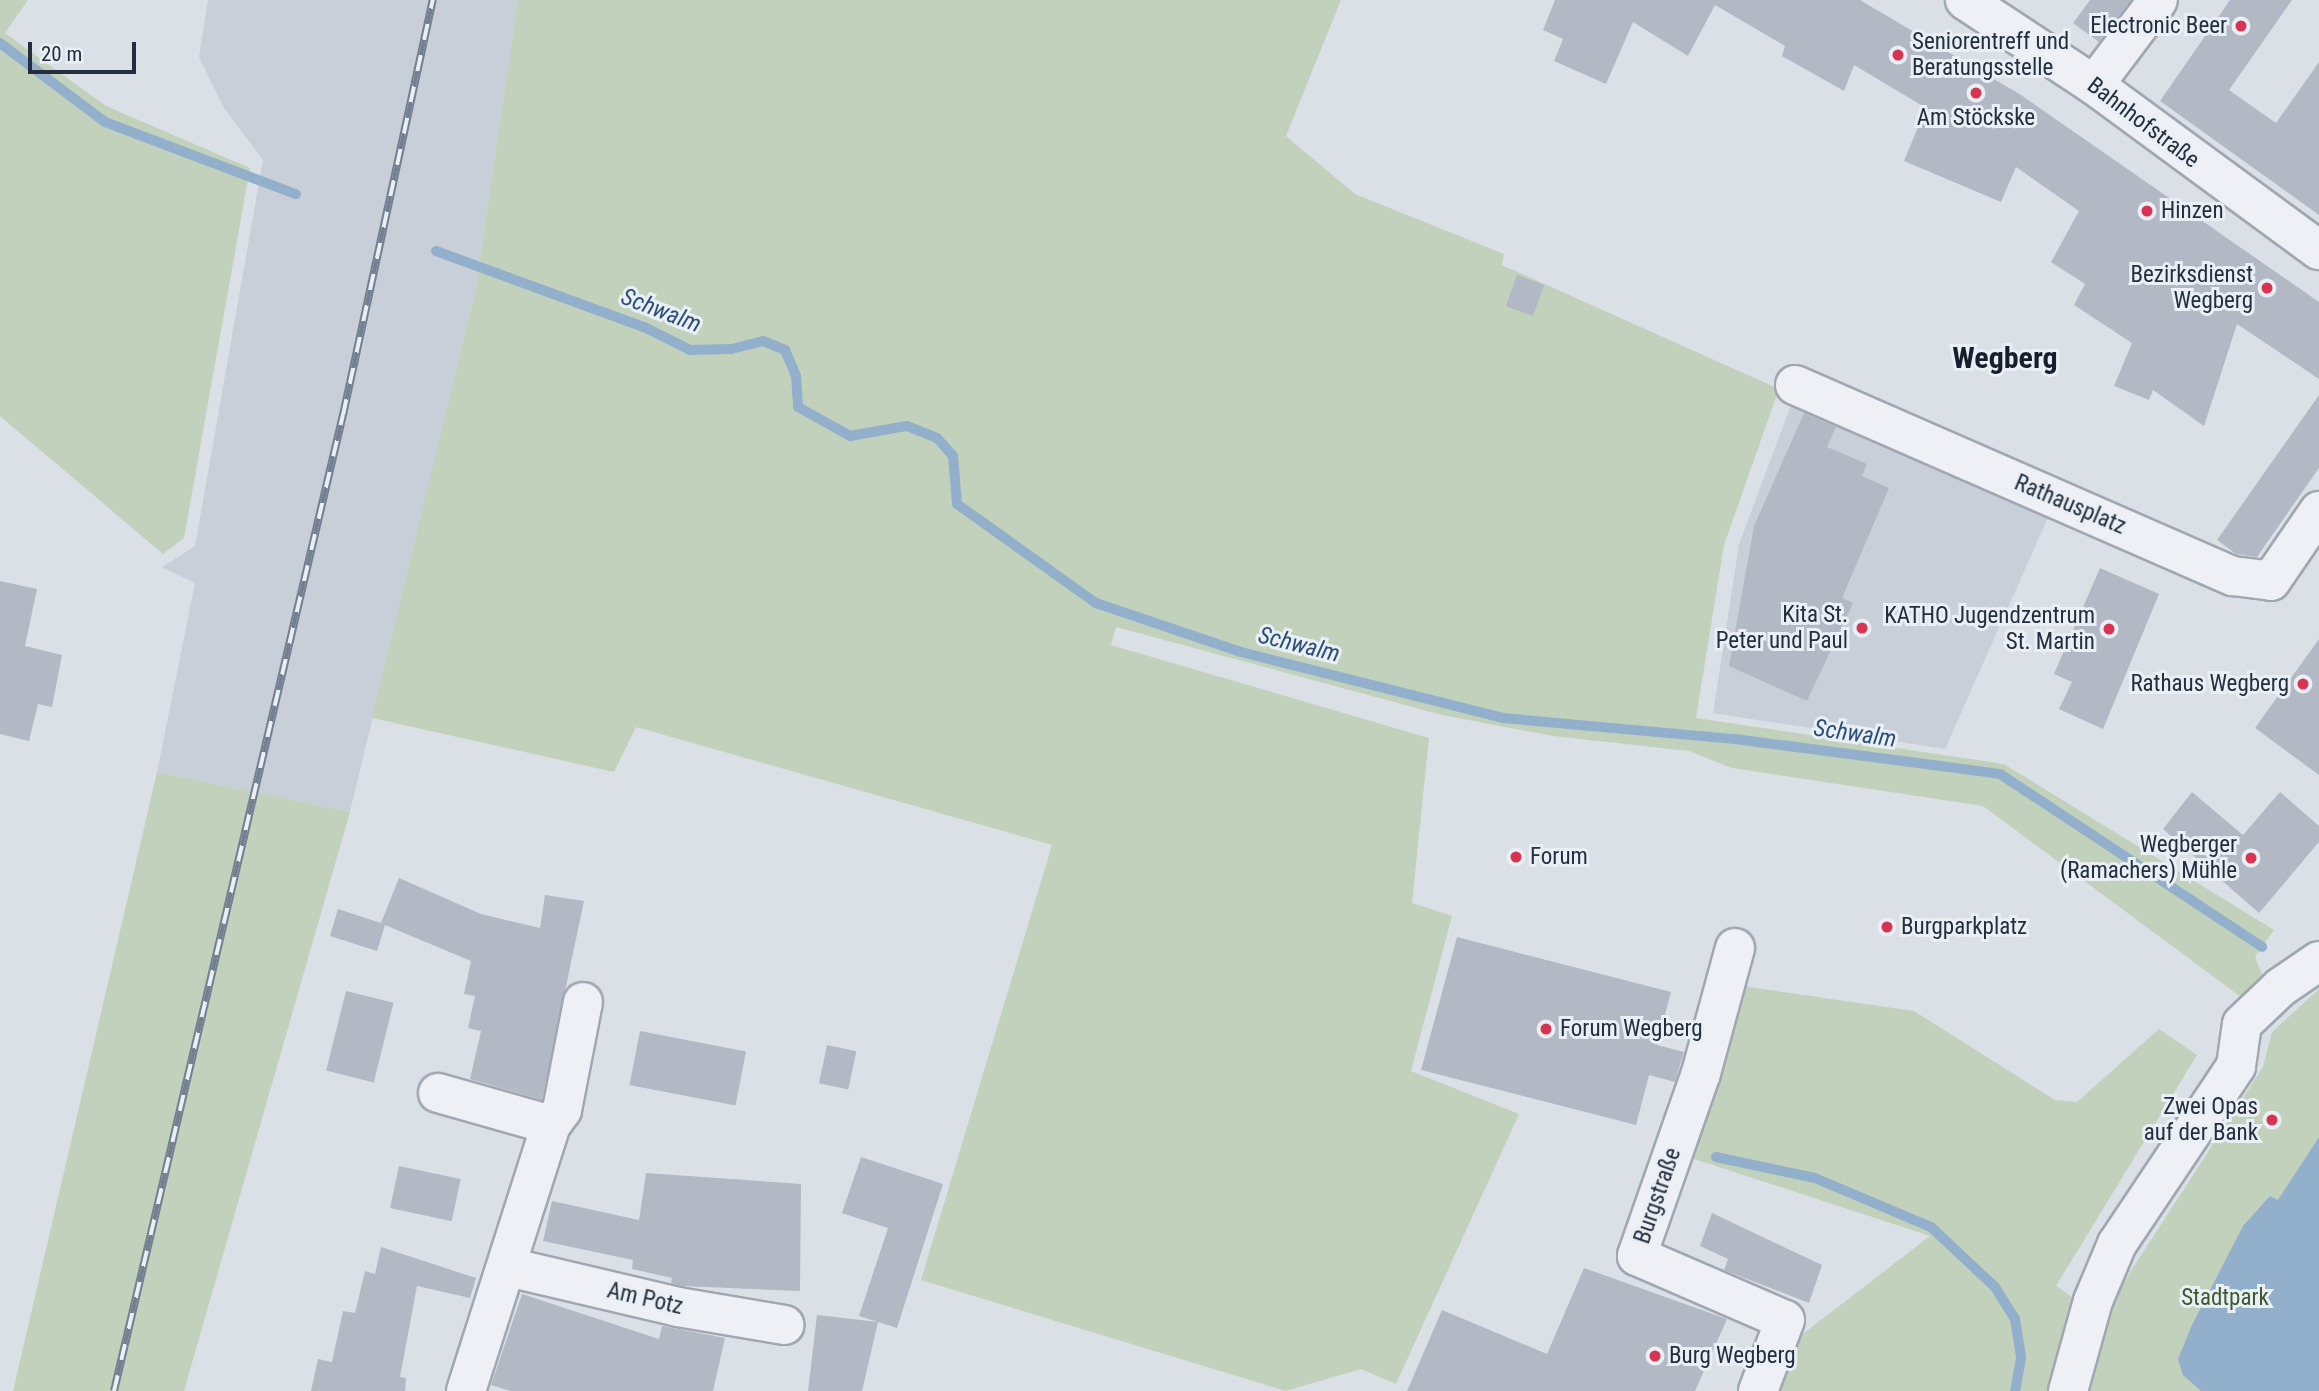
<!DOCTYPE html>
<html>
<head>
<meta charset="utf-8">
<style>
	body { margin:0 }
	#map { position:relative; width:2319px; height:1391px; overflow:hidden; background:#dbe0e7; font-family:"Roboto Condensed",sans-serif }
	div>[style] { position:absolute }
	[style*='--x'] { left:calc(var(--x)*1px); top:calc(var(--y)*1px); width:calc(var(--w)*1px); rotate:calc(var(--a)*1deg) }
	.built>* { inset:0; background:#c9cfd9 }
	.green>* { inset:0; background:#c2d1bb }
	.water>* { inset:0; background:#92b0cb }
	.stream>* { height:10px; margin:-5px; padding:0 5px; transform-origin:5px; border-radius:5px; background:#92b0cb }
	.building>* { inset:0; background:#b2b9c4; transform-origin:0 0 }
	.roads { filter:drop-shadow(2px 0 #a0a7b1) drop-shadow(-2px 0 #a0a7b1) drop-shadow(0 2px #a0a7b1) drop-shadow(0 -2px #a0a7b1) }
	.minor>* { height:38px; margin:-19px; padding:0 19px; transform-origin:19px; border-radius:19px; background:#eef0f5 }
	.rail>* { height:8px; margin-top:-4px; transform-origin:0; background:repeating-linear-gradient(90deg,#eaeff5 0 16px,#738092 0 32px); box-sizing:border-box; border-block:2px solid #738092 }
	.dots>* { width:19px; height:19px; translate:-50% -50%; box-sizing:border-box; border:4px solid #eaeff5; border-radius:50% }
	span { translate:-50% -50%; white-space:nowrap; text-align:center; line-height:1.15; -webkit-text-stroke:6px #eaeff5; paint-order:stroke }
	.poi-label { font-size:23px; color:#242e3e }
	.right { translate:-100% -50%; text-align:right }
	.left { translate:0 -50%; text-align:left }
	.street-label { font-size:23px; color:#242e3e }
	.park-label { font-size:23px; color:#3a5b30 }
	.water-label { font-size:24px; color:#2b4f75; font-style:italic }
	.district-label { font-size:30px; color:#161f2e; font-weight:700 }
	.scale { position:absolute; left:28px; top:42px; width:108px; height:32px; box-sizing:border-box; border:4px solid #242e3e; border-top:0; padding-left:9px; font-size:21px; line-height:24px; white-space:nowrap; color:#242e3e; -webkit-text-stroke:5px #eaeff5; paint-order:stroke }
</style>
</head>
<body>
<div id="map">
	<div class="built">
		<div style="clip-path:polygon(208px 0,518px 0,475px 292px,350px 812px,157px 772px,195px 583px,162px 567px,195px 546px,263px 160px,224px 108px,199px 57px)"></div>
		<div style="clip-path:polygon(1794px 397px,2051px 511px,1945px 749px,1713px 713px,1739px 544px)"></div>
	</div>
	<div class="green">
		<div style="clip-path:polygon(0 0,28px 0,5px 33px,106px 106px,250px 168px,184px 538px,163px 554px,0 416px)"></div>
		<div style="clip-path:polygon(518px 0,1341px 0,1286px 136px,1355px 194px,1504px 254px,1502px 265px,1779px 389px,1724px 545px,1696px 718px,2004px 764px,2274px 930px,2255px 957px,2266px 984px,2249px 1003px,1983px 806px,1732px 768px,1689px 751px,1553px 736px,1442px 715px,1116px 627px,1111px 645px,1429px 738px,1412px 903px,1452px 916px,1411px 1071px,1519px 1114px,1396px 1384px,1361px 1369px,1286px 1391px,921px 1280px,1052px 845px,636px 727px,614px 772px,372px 718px,475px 292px)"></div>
		<div style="clip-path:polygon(157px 772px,350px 812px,184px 1391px,13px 1391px)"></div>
		<div style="clip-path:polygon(1735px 985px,1914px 1011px,2055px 1100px,2077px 1102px,2159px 1029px,2197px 1055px,2056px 1286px,2072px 1297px,2047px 1391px,1776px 1391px,1795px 1340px,1930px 1236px,1682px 1155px)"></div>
		<div style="clip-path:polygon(2319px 989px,2319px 1391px,2086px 1391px,2114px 1297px,2263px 1067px,2272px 1032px)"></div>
	</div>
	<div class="water">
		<div style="clip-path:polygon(2319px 1137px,2319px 1391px,2201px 1391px,2183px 1375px,2178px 1359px,2192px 1325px,2243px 1226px,2270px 1196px,2278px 1200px)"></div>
	</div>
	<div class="stream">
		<div style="--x:0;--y:43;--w:131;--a:37"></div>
		<div style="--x:105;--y:122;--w:204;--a:20.7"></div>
		<div style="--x:436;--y:251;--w:221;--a:20.1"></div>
		<div style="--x:644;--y:327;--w:51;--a:26.6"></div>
		<div style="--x:690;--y:350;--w:41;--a:-1.4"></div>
		<div style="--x:731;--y:349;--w:33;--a:-14"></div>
		<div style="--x:763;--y:341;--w:24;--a:22"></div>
		<div style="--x:785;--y:350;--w:28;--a:67"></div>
		<div style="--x:796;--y:376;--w:31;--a:86"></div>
		<div style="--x:798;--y:407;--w:60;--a:29.1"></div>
		<div style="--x:850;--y:436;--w:58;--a:-10"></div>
		<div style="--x:907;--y:426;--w:32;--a:22"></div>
		<div style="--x:937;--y:438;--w:24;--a:48"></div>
		<div style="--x:953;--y:456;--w:48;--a:85.2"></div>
		<div style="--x:957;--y:504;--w:171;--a:35.5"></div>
		<div style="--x:1096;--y:603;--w:153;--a:18.7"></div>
		<div style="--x:1241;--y:652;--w:270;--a:14.1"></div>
		<div style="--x:1503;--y:718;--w:233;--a:5.2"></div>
		<div style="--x:1735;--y:739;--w:267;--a:7.5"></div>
		<div style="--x:2000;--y:774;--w:314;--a:33.4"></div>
		<div style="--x:1716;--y:1157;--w:101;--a:12"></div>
		<div style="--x:1815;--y:1178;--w:126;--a:22.9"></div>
		<div style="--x:1931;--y:1227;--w:88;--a:43.2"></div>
		<div style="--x:1995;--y:1287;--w:38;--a:58"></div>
		<div style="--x:2015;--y:1319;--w:39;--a:81"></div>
		<div style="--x:2021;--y:1358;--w:34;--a:100"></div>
	</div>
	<div class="building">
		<div style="clip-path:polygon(1555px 0,1860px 0,2021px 95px,2319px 302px,2319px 379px,2237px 324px,2204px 426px,2153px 390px,2149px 400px,2114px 386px,2132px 343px,2074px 305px,2085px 284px,2051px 262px,2079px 211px,2016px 167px,2001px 202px,1904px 161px,1926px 108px,1854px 65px,1844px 91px,1782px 56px,1785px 46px,1715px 5px,1688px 56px,1633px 22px,1606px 84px,1554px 61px,1563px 39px,1543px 30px)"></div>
		<div style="clip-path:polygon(2090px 0,2131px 0,2099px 42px,2073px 23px)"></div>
		<div style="clip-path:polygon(2230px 0,2292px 0,2229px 90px,2276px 123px,2319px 62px,2319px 215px,2160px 101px)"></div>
		<div style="left:1517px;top:275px;width:29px;height:33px;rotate:20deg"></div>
		<div style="clip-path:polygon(2319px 395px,2319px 468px,2257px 557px,2236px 554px,2217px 540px)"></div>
		<div style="clip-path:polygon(1804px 413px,1836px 427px,1827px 447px,1867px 464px,1862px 476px,1889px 488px,1842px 598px,1853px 603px,1807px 701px,1729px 666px,1754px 526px)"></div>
		<div style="clip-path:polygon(2100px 568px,2159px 594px,2103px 729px,2059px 709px,2072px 682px,2054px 674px)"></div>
		<div style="clip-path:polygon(0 581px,37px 589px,25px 646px,62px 655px,52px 707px,38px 704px,29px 741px,0 734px)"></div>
		<div style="clip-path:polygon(2319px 639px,2319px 775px,2255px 728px)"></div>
		<div style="clip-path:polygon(2192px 792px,2243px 835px,2280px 792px,2319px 826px,2319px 842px,2259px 913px,2163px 829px)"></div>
		<div style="clip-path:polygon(399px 878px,481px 914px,540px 928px,545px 895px,584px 901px,542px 1100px,470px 1079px,481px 1031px,468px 1028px,475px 996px,464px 994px,471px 961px,385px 925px,377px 951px,330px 936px,338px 909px,381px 923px)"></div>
		<div style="clip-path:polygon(1457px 937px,1671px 992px,1657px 1045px,1684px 1052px,1675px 1082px,1649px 1075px,1636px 1125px,1421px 1070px)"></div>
		<div style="left:346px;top:991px;width:49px;height:82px;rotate:14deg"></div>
		<div style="left:640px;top:1031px;width:108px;height:55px;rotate:11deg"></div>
		<div style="left:827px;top:1045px;width:30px;height:39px;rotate:12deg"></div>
		<div style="clip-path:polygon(861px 1157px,943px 1184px,897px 1328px,878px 1322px,862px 1391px,808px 1391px,817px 1315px,878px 1322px,859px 1316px,888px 1228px,842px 1213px)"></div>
		<div style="left:399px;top:1166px;width:63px;height:43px;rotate:12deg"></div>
		<div style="clip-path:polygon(646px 1173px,801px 1184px,800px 1291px,682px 1286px,671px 1283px,672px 1278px,632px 1269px,633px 1260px,543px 1241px,552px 1201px,639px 1220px)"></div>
		<div style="clip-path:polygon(1712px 1213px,1822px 1265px,1809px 1303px,1724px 1270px,1728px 1259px,1700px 1246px)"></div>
		<div style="clip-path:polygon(381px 1247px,476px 1278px,470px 1298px,417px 1286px,400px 1377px,406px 1378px,405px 1391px,311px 1391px,318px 1359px,332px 1362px,343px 1311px,355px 1313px,365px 1271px,375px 1274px)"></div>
		<div style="clip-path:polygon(1584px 1268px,1727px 1319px,1695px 1391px,1407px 1391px,1442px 1310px,1547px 1354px)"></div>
		<div style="clip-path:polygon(522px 1294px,659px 1339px,662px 1326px,725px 1338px,713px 1391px,510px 1391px,491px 1385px)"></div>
	</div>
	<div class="roads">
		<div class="minor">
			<div style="--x:1965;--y:0;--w:154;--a:33.4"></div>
			<div style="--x:2094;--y:85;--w:279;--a:36.3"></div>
			<div style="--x:2094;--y:85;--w:106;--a:-53"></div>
			<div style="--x:1795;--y:385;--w:478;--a:23.6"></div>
			<div style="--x:2233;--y:576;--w:38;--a:7"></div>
			<div style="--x:2271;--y:581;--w:85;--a:-55.6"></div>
			<div style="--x:1735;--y:948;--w:130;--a:105.2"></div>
			<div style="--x:1701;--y:1073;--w:194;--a:109.3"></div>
			<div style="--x:1637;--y:1256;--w:161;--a:23.4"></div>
			<div style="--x:1785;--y:1320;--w:76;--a:110.8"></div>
			<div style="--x:438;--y:1093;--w:117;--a:15.8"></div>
			<div style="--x:508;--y:1267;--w:175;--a:13.2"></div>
			<div style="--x:678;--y:1307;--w:108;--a:9.6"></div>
			<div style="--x:466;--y:1391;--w:279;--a:-72.3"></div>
			<div style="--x:551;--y:1125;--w:19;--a:-54"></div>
			<div style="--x:562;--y:1110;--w:110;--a:-79"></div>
			<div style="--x:2068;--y:1391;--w:93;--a:-74.5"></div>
			<div style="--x:2093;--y:1301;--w:62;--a:-67.2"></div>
			<div style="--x:2117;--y:1244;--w:214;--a:-56.2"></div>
			<div style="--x:2236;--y:1066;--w:42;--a:-81.9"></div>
			<div style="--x:2242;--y:1024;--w:54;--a:-43.5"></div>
			<div style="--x:2281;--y:987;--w:46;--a:-34.4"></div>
		</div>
	</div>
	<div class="rail">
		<div style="--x:114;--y:1391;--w:1003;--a:-76.8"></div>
		<div style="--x:343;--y:415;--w:425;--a:-77.8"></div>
	</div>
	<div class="dots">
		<div style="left:2241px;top:26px;background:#d93352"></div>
		<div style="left:1898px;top:55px;background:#d93352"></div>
		<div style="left:1976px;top:93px;background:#d93352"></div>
		<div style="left:2147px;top:211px;background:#d93352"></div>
		<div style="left:2267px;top:288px;background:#d93352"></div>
		<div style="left:1862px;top:628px;background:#d93352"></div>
		<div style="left:2109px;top:629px;background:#d93352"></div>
		<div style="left:2303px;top:684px;background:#d93352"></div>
		<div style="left:1516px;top:857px;background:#d93352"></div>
		<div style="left:2251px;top:858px;background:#d93352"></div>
		<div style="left:1887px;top:927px;background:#d93352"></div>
		<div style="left:1546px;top:1029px;background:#d93352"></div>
		<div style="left:2272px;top:1120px;background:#d93352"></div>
		<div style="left:1655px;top:1356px;background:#d93352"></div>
	</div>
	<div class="poi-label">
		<span class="right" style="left:2227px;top:26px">Electronic Beer</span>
		<span class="left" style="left:1912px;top:55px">Seniorentreff und<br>Beratungsstelle</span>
		<span style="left:1976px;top:118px">Am Stöckske</span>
		<span class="left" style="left:2161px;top:211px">Hinzen</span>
		<span class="right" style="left:2253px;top:288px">Bezirksdienst<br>Wegberg</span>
		<span class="right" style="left:1848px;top:628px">Kita St.<br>Peter und Paul</span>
		<span class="right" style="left:2095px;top:629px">KATHO Jugendzentrum<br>St. Martin</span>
		<span class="right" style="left:2289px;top:684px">Rathaus Wegberg</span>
		<span class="right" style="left:2237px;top:858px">Wegberger<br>(Ramachers) Mühle</span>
		<span class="left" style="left:1530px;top:857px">Forum</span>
		<span class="left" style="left:1901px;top:927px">Burgparkplatz</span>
		<span class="left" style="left:1560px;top:1029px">Forum Wegberg</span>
		<span class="right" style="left:2258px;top:1120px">Zwei Opas<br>auf der Bank</span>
		<span class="left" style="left:1669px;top:1356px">Burg Wegberg</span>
	</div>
	<div class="street-label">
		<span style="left:2143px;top:123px;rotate:37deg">Bahnhofstraße</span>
		<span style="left:2070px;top:505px;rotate:23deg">Rathausplatz</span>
		<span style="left:1658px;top:1196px;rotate:-71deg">Burgstraße</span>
		<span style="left:645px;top:1299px;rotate:13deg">Am Potz</span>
	</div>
	<div class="park-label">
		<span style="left:2225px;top:1298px">Stadtpark</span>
	</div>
	<div class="water-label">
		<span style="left:661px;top:311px;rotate:21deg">Schwalm</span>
		<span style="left:1299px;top:645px;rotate:14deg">Schwalm</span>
		<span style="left:1855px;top:734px;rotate:8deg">Schwalm</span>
	</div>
	<div class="district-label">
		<span style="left:2005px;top:358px">Wegberg</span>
	</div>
	<div class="scale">20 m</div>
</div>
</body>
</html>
